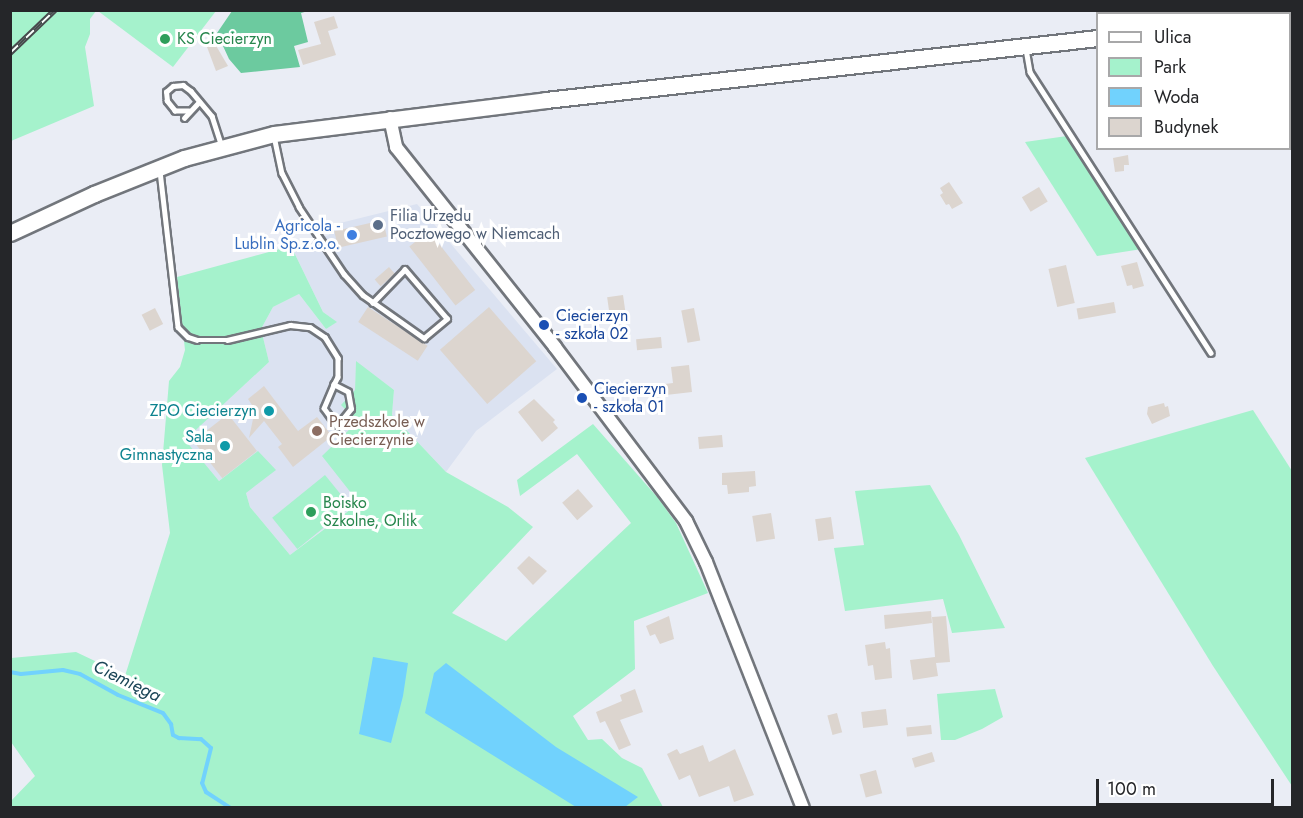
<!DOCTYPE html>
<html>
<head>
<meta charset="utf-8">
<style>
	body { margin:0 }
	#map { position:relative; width:1303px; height:818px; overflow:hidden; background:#eaedf5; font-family:Jost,sans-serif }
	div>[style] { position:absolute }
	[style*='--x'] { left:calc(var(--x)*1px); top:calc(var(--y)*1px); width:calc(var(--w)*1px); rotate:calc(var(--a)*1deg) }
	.built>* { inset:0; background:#dbe2f1 }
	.green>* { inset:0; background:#a5f2cc; transform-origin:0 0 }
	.forest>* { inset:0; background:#6cca9f }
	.water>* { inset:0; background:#71d2fd }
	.stream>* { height:4px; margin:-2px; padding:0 2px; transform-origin:2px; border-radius:2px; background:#71d2fd }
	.building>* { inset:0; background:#dcd5cf; transform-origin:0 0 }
	.roads { filter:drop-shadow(2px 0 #72767c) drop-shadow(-2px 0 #72767c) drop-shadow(0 2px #72767c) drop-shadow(0 -2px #72767c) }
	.service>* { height:4.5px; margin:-2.25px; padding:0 2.25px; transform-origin:2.25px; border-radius:2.25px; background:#fff }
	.tertiary>* { height:12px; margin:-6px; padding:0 6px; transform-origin:6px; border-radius:6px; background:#fff }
	.trunk>* { height:15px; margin:-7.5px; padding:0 7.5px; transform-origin:7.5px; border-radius:7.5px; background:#fff }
	.rail>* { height:6px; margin-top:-3px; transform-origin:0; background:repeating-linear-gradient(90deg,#fff 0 11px,#48494d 0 22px); box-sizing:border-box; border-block:2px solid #48494d }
	.dots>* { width:16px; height:16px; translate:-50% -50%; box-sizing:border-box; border:3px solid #fff; border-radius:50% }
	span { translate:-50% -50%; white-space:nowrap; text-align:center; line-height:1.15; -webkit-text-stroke:6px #fff; paint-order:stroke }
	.leisure-label { font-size:16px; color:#27864d }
	.left { translate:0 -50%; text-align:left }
	.service-label { font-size:16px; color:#4e5e75 }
	.shop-label { font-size:16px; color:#366cbe }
	.right { translate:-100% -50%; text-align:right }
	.transit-label { font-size:16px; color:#164399 }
	.culture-label { font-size:16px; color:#0d838f }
	.education-label { font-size:16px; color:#785e54 }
	.water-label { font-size:18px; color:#1b4557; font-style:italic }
	.frame { position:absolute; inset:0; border:12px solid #252629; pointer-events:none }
	.legend { position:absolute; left:1096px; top:12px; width:195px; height:138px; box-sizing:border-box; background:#fff; border:2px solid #a8a8a9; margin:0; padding:8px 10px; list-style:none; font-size:18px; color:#252629 }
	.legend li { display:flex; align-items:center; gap:12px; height:30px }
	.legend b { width:30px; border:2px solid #a8a8a9 }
	.scale { position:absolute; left:1096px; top:779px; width:178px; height:27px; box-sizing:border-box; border:3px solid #252629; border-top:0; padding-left:8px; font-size:18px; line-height:21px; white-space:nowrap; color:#252629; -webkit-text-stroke:4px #fff; paint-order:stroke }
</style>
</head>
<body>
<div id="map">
	<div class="built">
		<div style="clip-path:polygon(417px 204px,557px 369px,476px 431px,446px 472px,392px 415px,394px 390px,356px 362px,355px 424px,359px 502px,290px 555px,250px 507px,246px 493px,258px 452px,219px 481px,184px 440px,269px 362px,261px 329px,273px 307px,299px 294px,326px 329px,336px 322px,323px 312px,291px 246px,329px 235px,332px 225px)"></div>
	</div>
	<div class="green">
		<div style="clip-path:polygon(11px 10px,96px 11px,90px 19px,90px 34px,85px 47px,94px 106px,11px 141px)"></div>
		<div style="clip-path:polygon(98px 11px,216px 11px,173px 67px)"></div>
		<div style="clip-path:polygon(1067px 136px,1142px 249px,1097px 256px,1025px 142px)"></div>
		<div style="clip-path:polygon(291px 246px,323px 312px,337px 322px,326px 329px,299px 294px,273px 307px,261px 329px,269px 362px,185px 440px,219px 481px,258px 451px,276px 470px,246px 493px,250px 507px,290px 555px,359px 503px,322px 456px,355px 424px,355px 419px,341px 405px,355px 390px,356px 361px,394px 390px,392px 415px,446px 472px,508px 507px,533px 527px,452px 613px,506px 641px,631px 523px,577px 454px,520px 496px,517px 480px,593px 424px,658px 498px,676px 523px,708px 593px,634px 621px,635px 669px,573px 716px,588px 740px,602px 739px,622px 758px,642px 768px,663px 807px,11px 808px,10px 802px,35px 776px,11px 742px,11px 658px,76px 652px,118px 672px,124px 679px,170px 533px,162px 465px,169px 381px,180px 367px,185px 350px,177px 277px)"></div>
		<div style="clip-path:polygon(1253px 410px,1292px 471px,1292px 786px,1213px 666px,1085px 458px)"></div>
		<div style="left:325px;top:475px;width:40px;height:68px;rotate:51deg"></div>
		<div style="clip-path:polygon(930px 485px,959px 535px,1005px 628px,952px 633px,943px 599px,845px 611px,834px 548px,864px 545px,855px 491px)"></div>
		<div style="clip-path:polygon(995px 689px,1003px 717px,982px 729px,955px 740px,941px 740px,937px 694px)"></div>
	</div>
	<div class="forest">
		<div style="clip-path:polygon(232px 11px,308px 11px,301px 13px,308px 42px,294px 46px,300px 67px,241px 73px,229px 59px,217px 33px)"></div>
	</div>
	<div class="water">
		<div style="clip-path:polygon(373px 657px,408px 663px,403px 696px,391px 743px,359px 734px)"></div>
		<div style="clip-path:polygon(446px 663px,556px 747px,638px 797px,625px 807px,576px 807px,425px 713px,434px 673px)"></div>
	</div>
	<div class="stream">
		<div style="--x:10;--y:672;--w:11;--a:10"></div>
		<div style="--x:21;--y:674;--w:42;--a:-5.4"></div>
		<div style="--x:63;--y:670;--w:17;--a:13"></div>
		<div style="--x:80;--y:674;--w:43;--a:28.9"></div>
		<div style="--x:118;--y:695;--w:48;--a:21.8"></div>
		<div style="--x:163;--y:713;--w:14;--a:54"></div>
		<div style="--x:171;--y:724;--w:11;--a:80"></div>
		<div style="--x:173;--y:735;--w:7;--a:27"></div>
		<div style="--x:179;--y:738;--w:22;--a:3"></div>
		<div style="--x:201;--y:739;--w:13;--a:42"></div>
		<div style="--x:211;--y:748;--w:36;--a:104"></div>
		<div style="--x:202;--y:783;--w:10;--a:66"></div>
		<div style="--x:206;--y:792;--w:30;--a:33"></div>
	</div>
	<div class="building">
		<div style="clip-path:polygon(334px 16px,338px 28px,328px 31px,336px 55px,303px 65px,298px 50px,321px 44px,314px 22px)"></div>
		<div style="clip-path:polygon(215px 44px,228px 66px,216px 71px,207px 47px)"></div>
		<div style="clip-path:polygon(1128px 155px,1129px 165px,1124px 165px,1124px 171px,1115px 172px,1113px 158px)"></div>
		<div style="clip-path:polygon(949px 182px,963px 203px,952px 209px,949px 204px,946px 205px,940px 195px,943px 193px,940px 188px)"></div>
		<div style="left:1039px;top:187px;width:17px;height:20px;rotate:59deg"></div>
		<div style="left:383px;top:220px;width:17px;height:50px;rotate:77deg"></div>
		<div style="left:429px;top:231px;width:75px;height:25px;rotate:52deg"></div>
		<div style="clip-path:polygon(1137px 262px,1144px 286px,1133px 289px,1132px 285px,1127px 286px,1121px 266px)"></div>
		<div style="left:1066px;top:265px;width:39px;height:18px;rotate:77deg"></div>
		<div style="left:389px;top:267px;width:9px;height:19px;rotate:49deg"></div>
		<div style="left:623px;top:295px;width:21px;height:16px;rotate:82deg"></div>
		<div style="left:1114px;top:302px;width:11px;height:38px;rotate:80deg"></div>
		<div style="left:368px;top:307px;width:71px;height:18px;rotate:33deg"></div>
		<div style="left:489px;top:307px;width:72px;height:65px;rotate:49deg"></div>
		<div style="left:155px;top:308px;width:18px;height:15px;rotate:63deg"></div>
		<div style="left:694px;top:308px;width:33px;height:13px;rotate:79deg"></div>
		<div style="left:661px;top:337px;width:11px;height:25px;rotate:85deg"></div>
		<div style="clip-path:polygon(689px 365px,692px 392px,666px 395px,665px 384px,673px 383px,671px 367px)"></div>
		<div style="clip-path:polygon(264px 386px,298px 431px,317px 417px,332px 436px,293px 467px,278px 447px,282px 444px,264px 421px,249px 438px,253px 419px,258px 414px,248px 399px)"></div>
		<div style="clip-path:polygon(534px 399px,555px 420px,553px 422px,558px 428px,542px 442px,518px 412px)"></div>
		<div style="clip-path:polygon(1164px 403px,1165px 407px,1168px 406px,1170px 416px,1152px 424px,1147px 414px,1148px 407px)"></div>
		<div style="left:228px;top:414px;width:47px;height:44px;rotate:52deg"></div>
		<div style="left:722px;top:435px;width:12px;height:24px;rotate:85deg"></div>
		<div style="clip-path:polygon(755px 471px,756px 486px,749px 487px,749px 492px,728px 494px,727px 485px,722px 485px,722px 473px)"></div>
		<div style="left:578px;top:489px;width:23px;height:21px;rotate:49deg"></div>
		<div style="left:771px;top:513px;width:26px;height:19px;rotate:81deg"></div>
		<div style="left:831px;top:517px;width:22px;height:16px;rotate:82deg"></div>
		<div style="clip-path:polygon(529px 556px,547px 571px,533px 585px,517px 568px)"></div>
		<div style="clip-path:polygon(931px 611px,932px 623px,885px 629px,884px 615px)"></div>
		<div style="clip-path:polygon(669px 616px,674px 639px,660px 644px,655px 634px,650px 636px,646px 626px)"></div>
		<div style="clip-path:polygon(946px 616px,950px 662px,936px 663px,938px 676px,913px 680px,910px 660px,935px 657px,932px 617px)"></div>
		<div style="clip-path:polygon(885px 642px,886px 649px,890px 648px,892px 678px,875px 680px,873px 665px,868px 666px,865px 645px)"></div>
		<div style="clip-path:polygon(635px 689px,643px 712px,620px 720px,631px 745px,619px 750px,605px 721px,600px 723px,596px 712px,622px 701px,620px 695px)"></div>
		<div style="left:886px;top:709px;width:16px;height:25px;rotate:83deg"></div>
		<div style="left:837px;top:713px;width:20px;height:10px;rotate:75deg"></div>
		<div style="left:931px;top:725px;width:9px;height:25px;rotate:84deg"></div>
		<div style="clip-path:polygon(703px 745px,709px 762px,735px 749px,754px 795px,734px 802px,729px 786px,699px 797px,690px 775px,679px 780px,667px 754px,677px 749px,680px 754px)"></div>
		<div style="left:932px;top:752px;width:10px;height:21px;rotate:73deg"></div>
		<div style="left:876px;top:770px;width:24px;height:17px;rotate:75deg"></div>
	</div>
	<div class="roads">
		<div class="service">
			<div style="--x:1026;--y:49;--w:23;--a:80"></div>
			<div style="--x:1030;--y:72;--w:334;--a:57.2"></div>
			<div style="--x:189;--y:111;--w:14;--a:180"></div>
			<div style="--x:175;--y:111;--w:13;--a:-129"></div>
			<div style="--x:167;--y:101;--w:9;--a:-96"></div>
			<div style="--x:166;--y:92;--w:9;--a:-41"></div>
			<div style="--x:173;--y:86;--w:10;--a:-6"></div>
			<div style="--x:183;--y:85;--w:10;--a:37"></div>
			<div style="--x:191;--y:91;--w:33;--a:50"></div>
			<div style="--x:212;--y:116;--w:32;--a:72"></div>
			<div style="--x:184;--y:118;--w:22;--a:-47"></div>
			<div style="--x:274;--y:136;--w:38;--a:78"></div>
			<div style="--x:282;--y:173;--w:38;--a:63"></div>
			<div style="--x:299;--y:207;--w:81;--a:56.1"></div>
			<div style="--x:344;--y:274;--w:28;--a:48"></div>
			<div style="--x:363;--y:295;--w:75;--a:35.2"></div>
			<div style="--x:424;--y:338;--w:30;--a:-40"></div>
			<div style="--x:447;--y:319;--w:65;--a:-130.6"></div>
			<div style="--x:405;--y:270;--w:46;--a:134.1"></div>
			<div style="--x:160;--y:171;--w:157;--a:83.4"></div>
			<div style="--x:178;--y:327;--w:14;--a:45"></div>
			<div style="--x:188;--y:337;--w:9;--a:18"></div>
			<div style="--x:197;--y:340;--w:30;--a:0"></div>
			<div style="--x:227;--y:340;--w:65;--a:-13.4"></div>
			<div style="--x:290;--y:325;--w:20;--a:6"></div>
			<div style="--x:310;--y:327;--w:18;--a:34"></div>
			<div style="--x:325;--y:337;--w:25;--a:58"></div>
			<div style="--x:338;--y:358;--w:19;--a:90"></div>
			<div style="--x:338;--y:377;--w:9;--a:117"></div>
			<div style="--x:334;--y:385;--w:25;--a:113"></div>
			<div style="--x:324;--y:408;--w:22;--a:54"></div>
			<div style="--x:337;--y:426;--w:22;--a:-51"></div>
			<div style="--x:351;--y:409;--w:17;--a:-100"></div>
			<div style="--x:348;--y:392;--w:16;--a:-153"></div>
		</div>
		<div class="tertiary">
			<div style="--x:390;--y:118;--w:30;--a:78"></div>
			<div style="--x:396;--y:147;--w:256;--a:51.5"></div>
			<div style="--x:555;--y:347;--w:218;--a:53"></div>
			<div style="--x:686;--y:521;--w:46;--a:64"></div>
			<div style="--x:706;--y:562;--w:264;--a:68.5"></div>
		</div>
		<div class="trunk">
			<div style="--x:1290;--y:18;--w:2;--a:-27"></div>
			<div style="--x:10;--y:233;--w:93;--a:-24.9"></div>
			<div style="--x:94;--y:194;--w:97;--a:-21.8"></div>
			<div style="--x:184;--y:158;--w:93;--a:-14.9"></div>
			<div style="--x:274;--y:134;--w:274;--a:-7.1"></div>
			<div style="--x:546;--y:100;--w:555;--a:-6.41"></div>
		</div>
	</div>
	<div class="rail">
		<div style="--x:10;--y:53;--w:62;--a:-43.7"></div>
	</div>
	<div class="dots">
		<div style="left:165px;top:39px;background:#2e9e5b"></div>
		<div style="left:378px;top:225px;background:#5c6f8a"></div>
		<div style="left:352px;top:235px;background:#3f7fe0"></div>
		<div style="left:544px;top:325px;background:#1a4fb4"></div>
		<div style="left:582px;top:398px;background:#1a4fb4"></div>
		<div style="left:269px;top:411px;background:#0f9aa8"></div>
		<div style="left:317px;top:431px;background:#8d6e63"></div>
		<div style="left:225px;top:446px;background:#0f9aa8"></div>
		<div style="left:311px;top:512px;background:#2e9e5b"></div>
	</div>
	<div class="leisure-label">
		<span class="left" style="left:177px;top:39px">KS Ciecierzyn</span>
		<span class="left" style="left:323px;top:512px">Boisko<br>Szkolne, Orlik</span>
	</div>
	<div class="service-label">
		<span class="left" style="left:390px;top:225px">Filia Urzędu<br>Pocztowego w Niemcach</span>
	</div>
	<div class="shop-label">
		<span class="right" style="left:340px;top:235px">Agricola -<br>Lublin Sp.z.o.o.</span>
	</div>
	<div class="transit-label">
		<span class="left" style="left:556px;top:325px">Ciecierzyn<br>- szkoła 02</span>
		<span class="left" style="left:594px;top:398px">Ciecierzyn<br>- szkoła 01</span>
	</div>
	<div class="culture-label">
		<span class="right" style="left:257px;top:411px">ZPO Ciecierzyn</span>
		<span class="right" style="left:213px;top:446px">Sala<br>Gimnastyczna</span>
	</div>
	<div class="education-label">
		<span class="left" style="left:329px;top:431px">Przedszkole w<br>Ciecierzynie</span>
	</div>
	<div class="water-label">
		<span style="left:127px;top:681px;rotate:26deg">Ciemięga</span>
	</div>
	<div class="frame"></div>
	<ul class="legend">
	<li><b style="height:8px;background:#fff"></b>Ulica</li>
	<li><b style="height:16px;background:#a5f2cc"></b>Park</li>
	<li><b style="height:16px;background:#71d2fd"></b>Woda</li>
	<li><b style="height:16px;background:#dcd5cf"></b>Budynek</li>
	</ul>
	<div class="scale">100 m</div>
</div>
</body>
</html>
